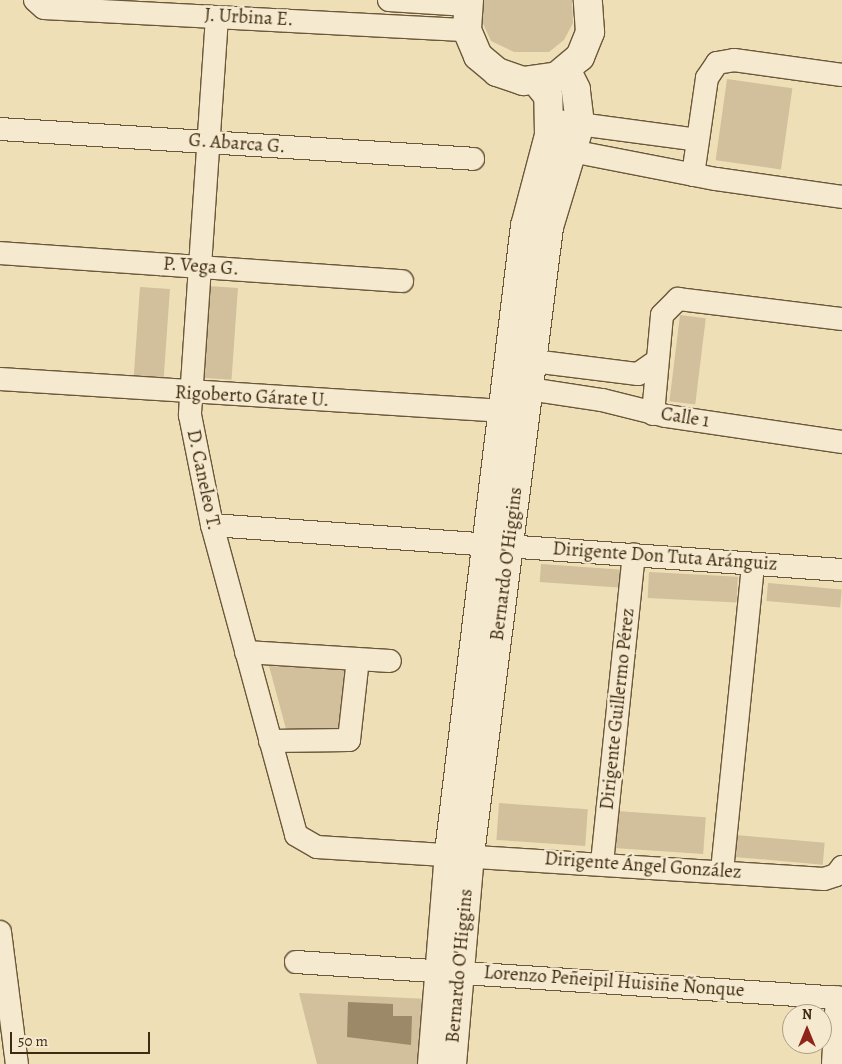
<!DOCTYPE html>
<html>
<head>
<meta charset="utf-8">
<style>
	body { margin:0 }
	#map { position:relative; width:842px; height:1064px; overflow:hidden; background:#efdfb7; font-family:Alegreya,serif }
	div>[style] { position:absolute }
	[style*='--x'] { left:calc(var(--x)*1px); top:calc(var(--y)*1px); width:calc(var(--w)*1px); rotate:calc(var(--a)*1deg) }
	.green>* { inset:0; background:#d1c09b; transform-origin:0 0 }
	.building>* { inset:0; background:#9b8967 }
	.roads { filter:drop-shadow(1px 0 #6b583a) drop-shadow(-1px 0 #6b583a) drop-shadow(0 1px #6b583a) drop-shadow(0 -1px #6b583a) }
	.minor>* { height:22px; margin:-11px; padding:0 11px; transform-origin:11px; border-radius:11px; background:#f5ead0 }
	.tertiary>* { height:28px; margin:-14px; padding:0 14px; transform-origin:14px; border-radius:14px; background:#f5ead0 }
	span { translate:-50% -50%; white-space:nowrap; text-align:center; line-height:1.15; -webkit-text-stroke:5px #f5ead0; paint-order:stroke }
	.street-label { font-size:19px; color:#3f2b11 }
	.north { position:absolute; left:782px; top:1004px; width:50px; height:50px; box-sizing:border-box; background:#f5ead0; border:1px solid #ac9e84; border-radius:50%; rotate:0deg; font-size:14px; font-weight:700; line-height:20px; text-align:center; color:#3f2b11 }
	.north::after { content:''; display:block; margin:auto; width:18px; height:22px; background:#8f2418; clip-path:polygon(50% 0,100% 100%,50% 72%,0 100%) }
	.scale { position:absolute; left:10px; top:1032px; width:140px; height:22px; box-sizing:border-box; border:2px solid #3f2b11; border-top:0; padding-left:6px; font-size:15px; line-height:18px; white-space:nowrap; color:#3f2b11; -webkit-text-stroke:4px #f5ead0; paint-order:stroke }
</style>
</head>
<body>
<div id="map">
	<div class="green">
		<div style="clip-path:polygon(484px 0,572px 0,573px 23px,564px 40px,549px 52px,514px 52px,491px 41px,481px 19px)"></div>
		<div style="left:727px;top:79px;width:66px;height:82px;rotate:8deg"></div>
		<div style="left:208px;top:286px;width:30px;height:92px;rotate:4deg"></div>
		<div style="left:140px;top:287px;width:30px;height:92px;rotate:4deg"></div>
		<div style="left:680px;top:315px;width:26px;height:87px;rotate:7deg"></div>
		<div style="left:541px;top:564px;width:82px;height:18px;rotate:4deg"></div>
		<div style="left:649px;top:572px;width:89px;height:26px;rotate:3deg"></div>
		<div style="left:768px;top:583px;width:74px;height:18px;rotate:5deg"></div>
		<div style="clip-path:polygon(269px 666px,349px 669px,344px 734px,286px 729px)"></div>
		<div style="left:499px;top:803px;width:89px;height:37px;rotate:4deg"></div>
		<div style="left:617px;top:811px;width:89px;height:37px;rotate:4deg"></div>
		<div style="left:736px;top:835px;width:89px;height:22px;rotate:5deg"></div>
		<div style="clip-path:polygon(299px 993px,429px 999px,424px 1064px,317px 1064px)"></div>
	</div>
	<div class="building">
		<div style="clip-path:polygon(348px 1002px,393px 1004px,393px 1016px,412px 1016px,411px 1045px,347px 1037px)"></div>
	</div>
	<div class="roads">
		<div class="minor">
			<div style="--x:35;--y:0;--w:12;--a:42"></div>
			<div style="--x:44;--y:8;--w:424;--a:3"></div>
			<div style="--x:389;--y:0;--w:78;--a:3.7"></div>
			<div style="--x:217;--y:17;--w:399;--a:93.9"></div>
			<div style="--x:190;--y:415;--w:112;--a:78.7"></div>
			<div style="--x:212;--y:525;--w:321;--a:74.8"></div>
			<div style="--x:296;--y:835;--w:24;--a:30"></div>
			<div style="--x:317;--y:847;--w:508;--a:3.61"></div>
			<div style="--x:824;--y:879;--w:13;--a:-18"></div>
			<div style="--x:836;--y:875;--w:10;--a:-53"></div>
			<div style="--x:549;--y:120;--w:150;--a:7.6"></div>
			<div style="--x:0;--y:129;--w:474;--a:3.6"></div>
			<div style="--x:556;--y:148;--w:163;--a:11"></div>
			<div style="--x:716;--y:179;--w:127;--a:8.1"></div>
			<div style="--x:693;--y:175;--w:98;--a:-81.8"></div>
			<div style="--x:707;--y:78;--w:18;--a:-56"></div>
			<div style="--x:717;--y:63;--w:17;--a:-10"></div>
			<div style="--x:734;--y:60;--w:109;--a:7.9"></div>
			<div style="--x:0;--y:253;--w:403;--a:4"></div>
			<div style="--x:533;--y:361;--w:106;--a:7.1"></div>
			<div style="--x:638;--y:374;--w:21;--a:-35"></div>
			<div style="--x:0;--y:379;--w:506;--a:3.63"></div>
			<div style="--x:529;--y:389;--w:74;--a:8.6"></div>
			<div style="--x:602;--y:400;--w:66;--a:14"></div>
			<div style="--x:666;--y:416;--w:178;--a:8.4"></div>
			<div style="--x:653;--y:414;--w:99;--a:-84.8"></div>
			<div style="--x:662;--y:315;--w:23;--a:-45"></div>
			<div style="--x:678;--y:299;--w:165;--a:7"></div>
			<div style="--x:212;--y:525;--w:632;--a:4.09"></div>
			<div style="--x:246;--y:652;--w:144;--a:3.6"></div>
			<div style="--x:270;--y:741;--w:79;--a:-0.7"></div>
			<div style="--x:349;--y:740;--w:81;--a:-83.7"></div>
			<div style="--x:602;--y:863;--w:310;--a:-84.1"></div>
			<div style="--x:722;--y:871;--w:308;--a:-84.2"></div>
			<div style="--x:0;--y:932;--w:133;--a:82.7"></div>
			<div style="--x:296;--y:962;--w:547;--a:3.77"></div>
			<div style="--x:833;--y:1064;--w:67;--a:-86.6"></div>
		</div>
		<div class="tertiary">
			<div style="--x:469;--y:0;--w:30;--a:94"></div>
			<div style="--x:467;--y:30;--w:28;--a:67"></div>
			<div style="--x:478;--y:56;--w:25;--a:40"></div>
			<div style="--x:497;--y:72;--w:28;--a:19"></div>
			<div style="--x:523;--y:81;--w:34;--a:-8"></div>
			<div style="--x:557;--y:76;--w:30;--a:-40"></div>
			<div style="--x:580;--y:57;--w:27;--a:-68"></div>
			<div style="--x:590;--y:32;--w:32;--a:-94"></div>
			<div style="--x:432;--y:1064;--w:213;--a:-85.4"></div>
			<div style="--x:449;--y:852;--w:631;--a:-83.08"></div>
			<div style="--x:525;--y:226;--w:94;--a:-75.2"></div>
			<div style="--x:549;--y:135;--w:39;--a:-91"></div>
			<div style="--x:548;--y:96;--w:19;--a:-129"></div>
			<div style="--x:452;--y:1064;--w:211;--a:-85.1"></div>
			<div style="--x:470;--y:854;--w:632;--a:-82.82"></div>
			<div style="--x:549;--y:227;--w:108;--a:-73.2"></div>
			<div style="--x:580;--y:124;--w:35;--a:-97"></div>
			<div style="--x:576;--y:89;--w:20;--a:-117"></div>
		</div>
	</div>
	<div class="street-label">
		<span style="left:249px;top:18px;rotate:3deg">J. Urbina E.</span>
		<span style="left:237px;top:144px;rotate:4deg">G. Abarca G.</span>
		<span style="left:201px;top:267px;rotate:4deg">P. Vega G.</span>
		<span style="left:252px;top:397px;rotate:3deg">Rigoberto Gárate U.</span>
		<span style="left:685px;top:418px;rotate:9deg">Calle 1</span>
		<span style="left:203px;top:480px;rotate:78deg">D. Caneleo T.</span>
		<span style="left:665px;top:557px;rotate:4deg">Dirigente Don Tuta Aránguiz</span>
		<span style="left:507px;top:564px;rotate:-83deg">Bernardo O'Higgins</span>
		<span style="left:618px;top:709px;rotate:-84deg">Dirigente Guillermo Pérez</span>
		<span style="left:643px;top:866px;rotate:4deg">Dirigente Ángel González</span>
		<span style="left:460px;top:966px;rotate:-85deg">Bernardo O'Higgins</span>
		<span style="left:614px;top:982px;rotate:4deg">Lorenzo Peñeipil Huisiñe Ñonque</span>
	</div>
	<div class="north">N</div>
	<div class="scale">50 m</div>
</div>
</body>
</html>
